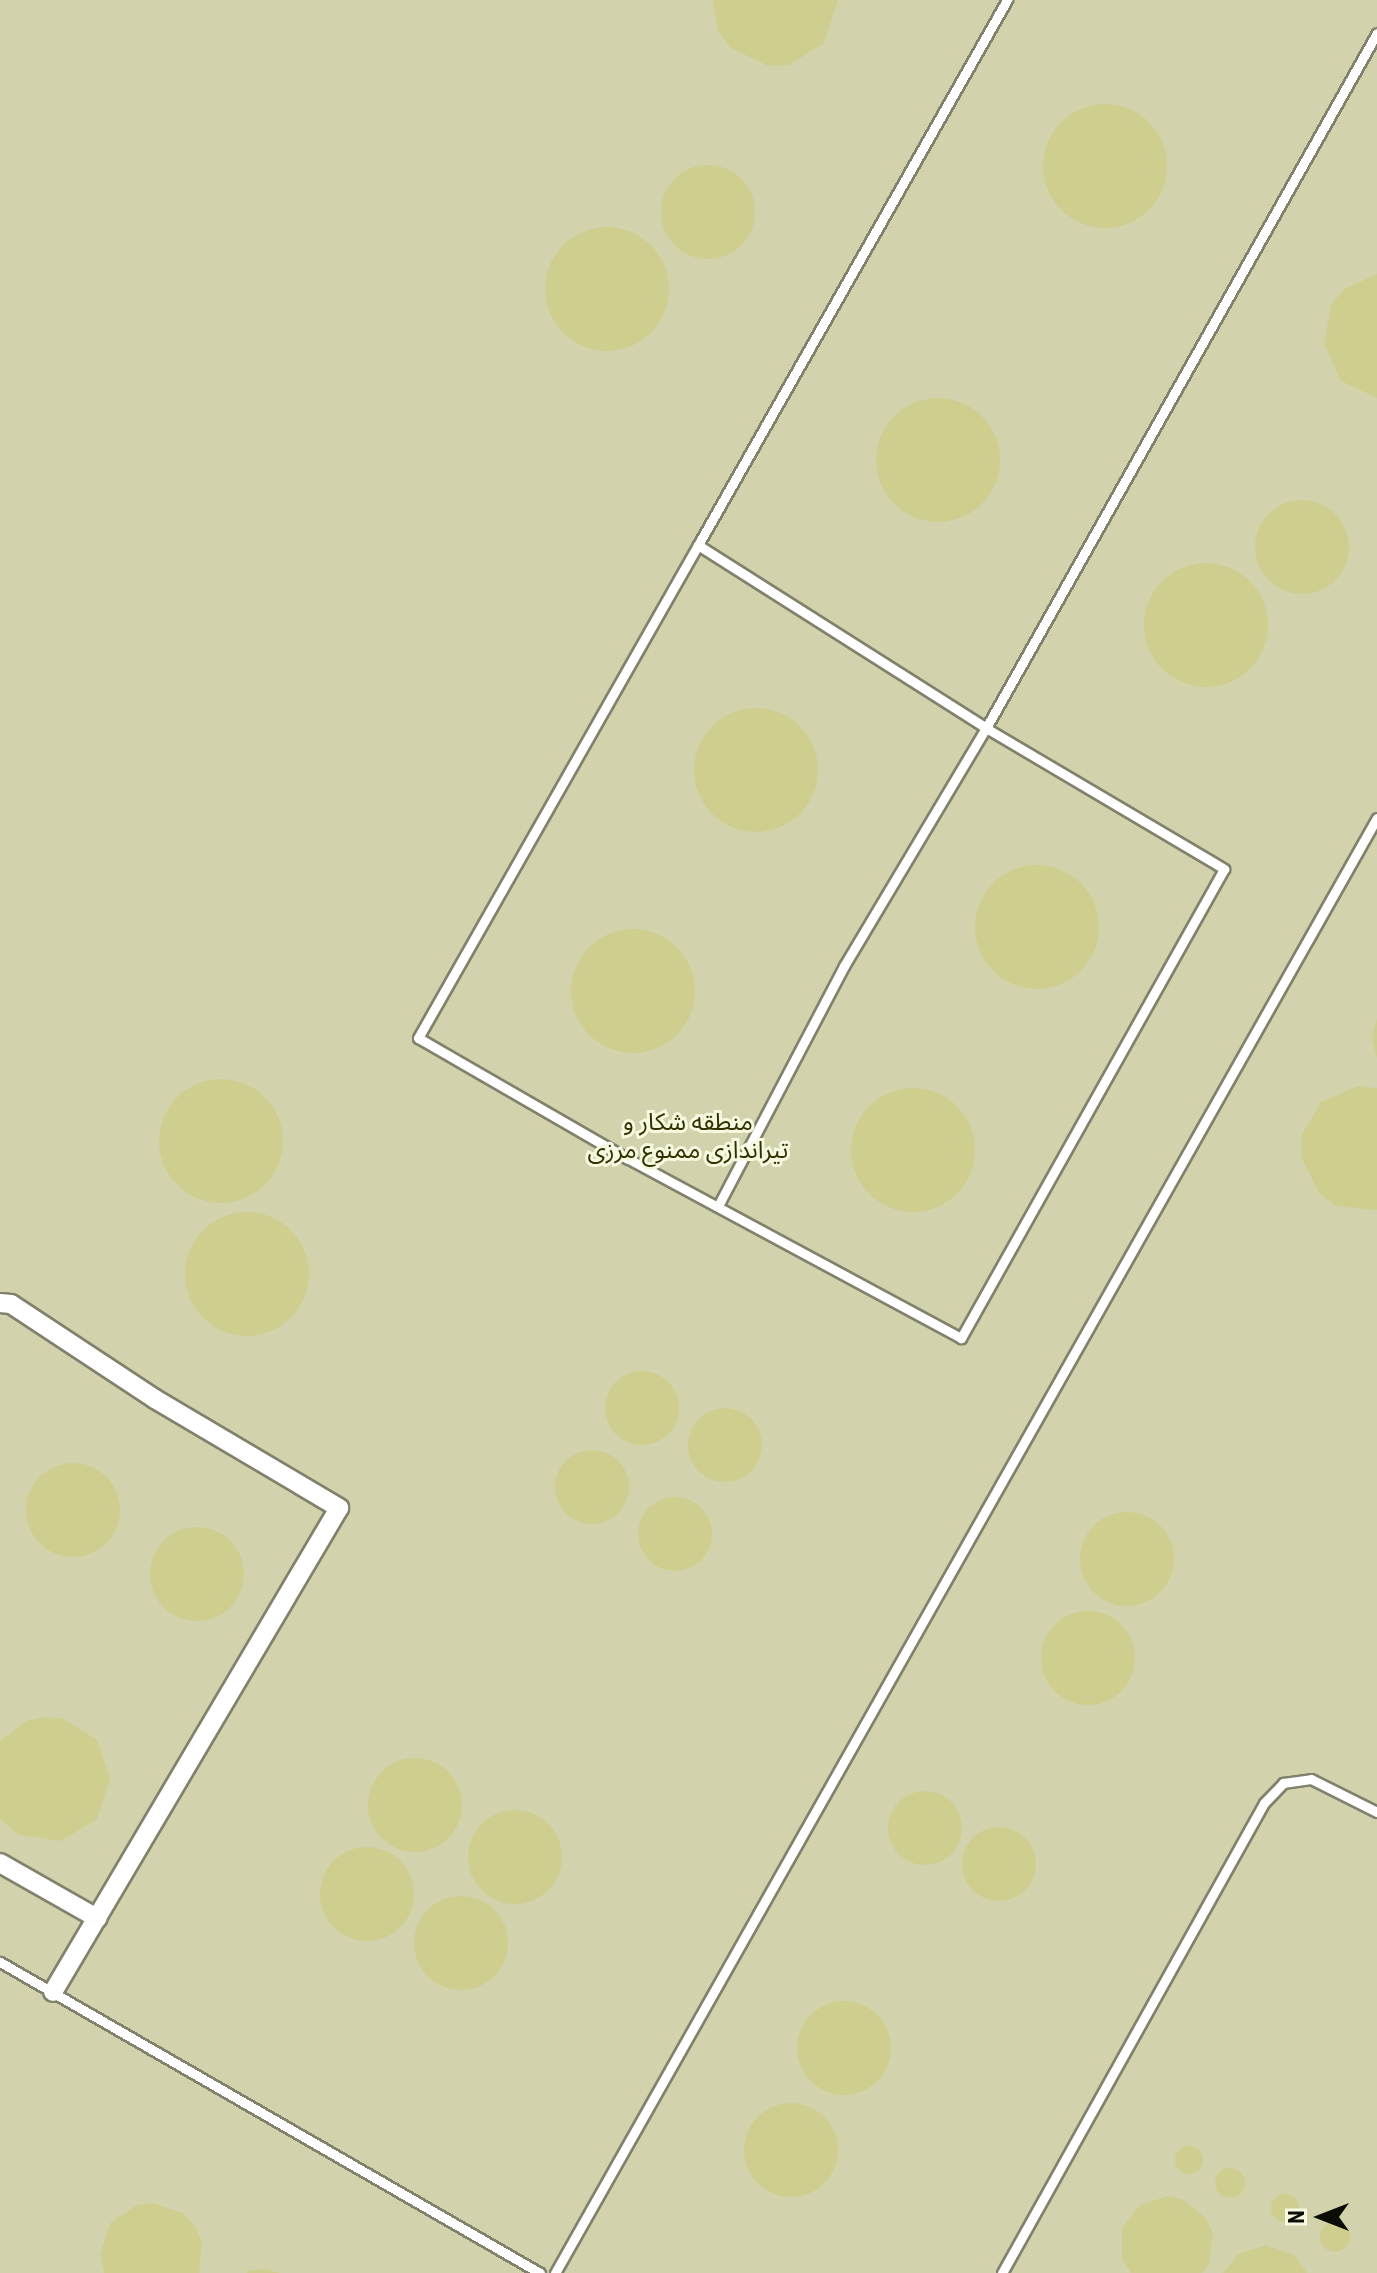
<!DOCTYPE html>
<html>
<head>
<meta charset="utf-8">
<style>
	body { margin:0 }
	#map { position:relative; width:1377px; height:2273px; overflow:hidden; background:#f7f8e0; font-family:"Roboto Condensed","Noto Sans Arabic",sans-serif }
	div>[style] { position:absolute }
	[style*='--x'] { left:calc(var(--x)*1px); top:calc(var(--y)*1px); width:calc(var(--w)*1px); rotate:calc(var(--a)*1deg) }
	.green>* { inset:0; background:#d2d3ac; transform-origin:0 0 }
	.building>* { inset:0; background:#cecf8f }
	.round { border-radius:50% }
	.roads { filter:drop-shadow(2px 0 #81816c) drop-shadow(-2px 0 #81816c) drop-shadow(0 2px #81816c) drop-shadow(0 -2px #81816c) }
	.service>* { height:9px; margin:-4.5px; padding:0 4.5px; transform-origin:4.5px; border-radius:4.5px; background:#fff }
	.minor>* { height:18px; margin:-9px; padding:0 9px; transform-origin:9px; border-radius:9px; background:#fff }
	span { translate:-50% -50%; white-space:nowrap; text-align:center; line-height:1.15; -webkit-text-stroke:6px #f7f8e0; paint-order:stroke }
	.park-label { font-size:24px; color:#323200 }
	.north { position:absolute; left:1281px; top:2177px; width:80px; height:80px; -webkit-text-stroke:6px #f7f8e0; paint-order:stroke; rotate:270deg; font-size:22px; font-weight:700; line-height:32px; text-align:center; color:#0c0d06 }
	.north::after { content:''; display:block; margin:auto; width:28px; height:36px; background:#0c0d06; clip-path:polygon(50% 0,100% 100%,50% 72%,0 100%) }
</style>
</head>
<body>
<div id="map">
	<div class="green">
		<div style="left:0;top:0;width:1377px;height:2273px"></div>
	</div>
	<div class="building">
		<div style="clip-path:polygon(713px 0,837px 0,837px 3px,824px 43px,789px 65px,768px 66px,731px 48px,718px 31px)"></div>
		<div class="round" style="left:1043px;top:104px;width:124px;height:124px"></div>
		<div class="round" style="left:661px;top:165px;width:94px;height:94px"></div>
		<div class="round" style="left:545px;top:227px;width:124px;height:124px"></div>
		<div style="clip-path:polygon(1377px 274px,1377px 398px,1341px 381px,1324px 344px,1331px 305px,1344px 289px)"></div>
		<div class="round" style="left:876px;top:398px;width:124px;height:124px"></div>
		<div class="round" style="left:1255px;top:500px;width:94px;height:94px"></div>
		<div class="round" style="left:1144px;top:563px;width:124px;height:124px"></div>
		<div class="round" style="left:694px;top:708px;width:124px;height:124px"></div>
		<div class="round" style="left:975px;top:865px;width:124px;height:124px"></div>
		<div class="round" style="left:571px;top:929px;width:124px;height:124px"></div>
		<div style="clip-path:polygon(1377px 1018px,1377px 1059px,1372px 1038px)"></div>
		<div class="round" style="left:159px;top:1079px;width:124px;height:124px"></div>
		<div style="clip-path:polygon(1358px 1086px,1377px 1088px,1377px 1210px,1336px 1206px,1319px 1193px,1301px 1157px,1301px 1136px,1321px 1102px)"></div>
		<div class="round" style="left:851px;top:1088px;width:124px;height:124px"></div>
		<div class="round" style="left:185px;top:1212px;width:124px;height:124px"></div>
		<div class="round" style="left:605px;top:1371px;width:74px;height:74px"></div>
		<div class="round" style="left:688px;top:1408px;width:74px;height:74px"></div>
		<div class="round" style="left:555px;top:1450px;width:74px;height:74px"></div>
		<div class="round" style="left:26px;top:1463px;width:94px;height:94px"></div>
		<div class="round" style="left:638px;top:1497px;width:74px;height:74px"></div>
		<div class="round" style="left:1080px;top:1512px;width:94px;height:94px"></div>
		<div class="round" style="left:150px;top:1527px;width:94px;height:94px"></div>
		<div class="round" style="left:1041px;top:1611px;width:94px;height:94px"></div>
		<div style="clip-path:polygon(45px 1717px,64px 1719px,97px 1740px,110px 1778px,97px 1819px,61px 1841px,19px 1835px,0 1819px,0 1741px,26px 1721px)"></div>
		<div class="round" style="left:368px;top:1758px;width:94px;height:94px"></div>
		<div class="round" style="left:888px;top:1791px;width:74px;height:74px"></div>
		<div class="round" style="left:468px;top:1810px;width:94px;height:94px"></div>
		<div class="round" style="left:962px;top:1827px;width:74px;height:74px"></div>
		<div class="round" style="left:320px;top:1847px;width:94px;height:94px"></div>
		<div class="round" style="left:414px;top:1896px;width:94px;height:94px"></div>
		<div class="round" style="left:797px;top:2001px;width:94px;height:94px"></div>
		<div class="round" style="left:744px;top:2103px;width:94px;height:94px"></div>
		<div class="round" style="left:1175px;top:2146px;width:28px;height:28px"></div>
		<div class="round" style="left:1215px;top:2168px;width:30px;height:30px"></div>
		<div class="round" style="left:1271px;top:2194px;width:28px;height:28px"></div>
		<div style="clip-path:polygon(1168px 2196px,1182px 2199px,1206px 2218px,1213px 2233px,1209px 2264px,1202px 2273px,1131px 2273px,1122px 2258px,1122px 2228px,1140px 2205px)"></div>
		<div style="clip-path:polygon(152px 2203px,183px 2213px,195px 2226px,202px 2243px,199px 2273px,104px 2273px,100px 2254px,110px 2223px,137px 2205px)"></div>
		<div class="round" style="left:1320px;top:2222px;width:30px;height:30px"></div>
		<div style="clip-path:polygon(1266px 2245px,1294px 2255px,1307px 2273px,1223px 2273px,1238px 2254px)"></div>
		<div style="clip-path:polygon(265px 2269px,281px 2273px,247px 2273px,247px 2271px)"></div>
	</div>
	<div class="roads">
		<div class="service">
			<div style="--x:698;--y:545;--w:341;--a:32.4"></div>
			<div style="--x:986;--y:728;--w:277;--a:30.6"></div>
			<div style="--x:1224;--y:869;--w:538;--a:119.28"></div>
			<div style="--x:961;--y:1338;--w:378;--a:-151.7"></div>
			<div style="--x:628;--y:1159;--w:242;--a:-150"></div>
			<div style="--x:418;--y:1038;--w:567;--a:-60.41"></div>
			<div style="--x:698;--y:545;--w:627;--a:-60.45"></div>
			<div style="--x:718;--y:1206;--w:271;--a:-62.3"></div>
			<div style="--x:844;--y:966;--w:277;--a:-59.2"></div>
			<div style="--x:986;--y:728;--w:797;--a:-60.64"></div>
			<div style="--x:0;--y:1962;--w:623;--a:29.94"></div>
			<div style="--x:555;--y:2273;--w:1671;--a:-60.54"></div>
			<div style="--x:1002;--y:2273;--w:538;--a:-60.86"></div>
			<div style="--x:1264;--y:1803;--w:28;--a:-46"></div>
			<div style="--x:1283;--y:1783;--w:28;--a:-8"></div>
			<div style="--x:1311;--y:1779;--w:74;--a:26.6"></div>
		</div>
		<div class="minor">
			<div style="--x:0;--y:1303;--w:11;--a:5"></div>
			<div style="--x:11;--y:1304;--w:173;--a:33.4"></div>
			<div style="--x:155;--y:1399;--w:214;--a:30.6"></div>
			<div style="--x:339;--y:1508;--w:562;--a:120.58"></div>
			<div style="--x:0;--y:1863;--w:112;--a:29.6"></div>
		</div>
	</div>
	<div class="park-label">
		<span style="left:688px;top:1137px">منطقه شکار و<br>تیراندازی ممنوع مرزی</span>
	</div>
	<div class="north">N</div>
</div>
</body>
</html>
